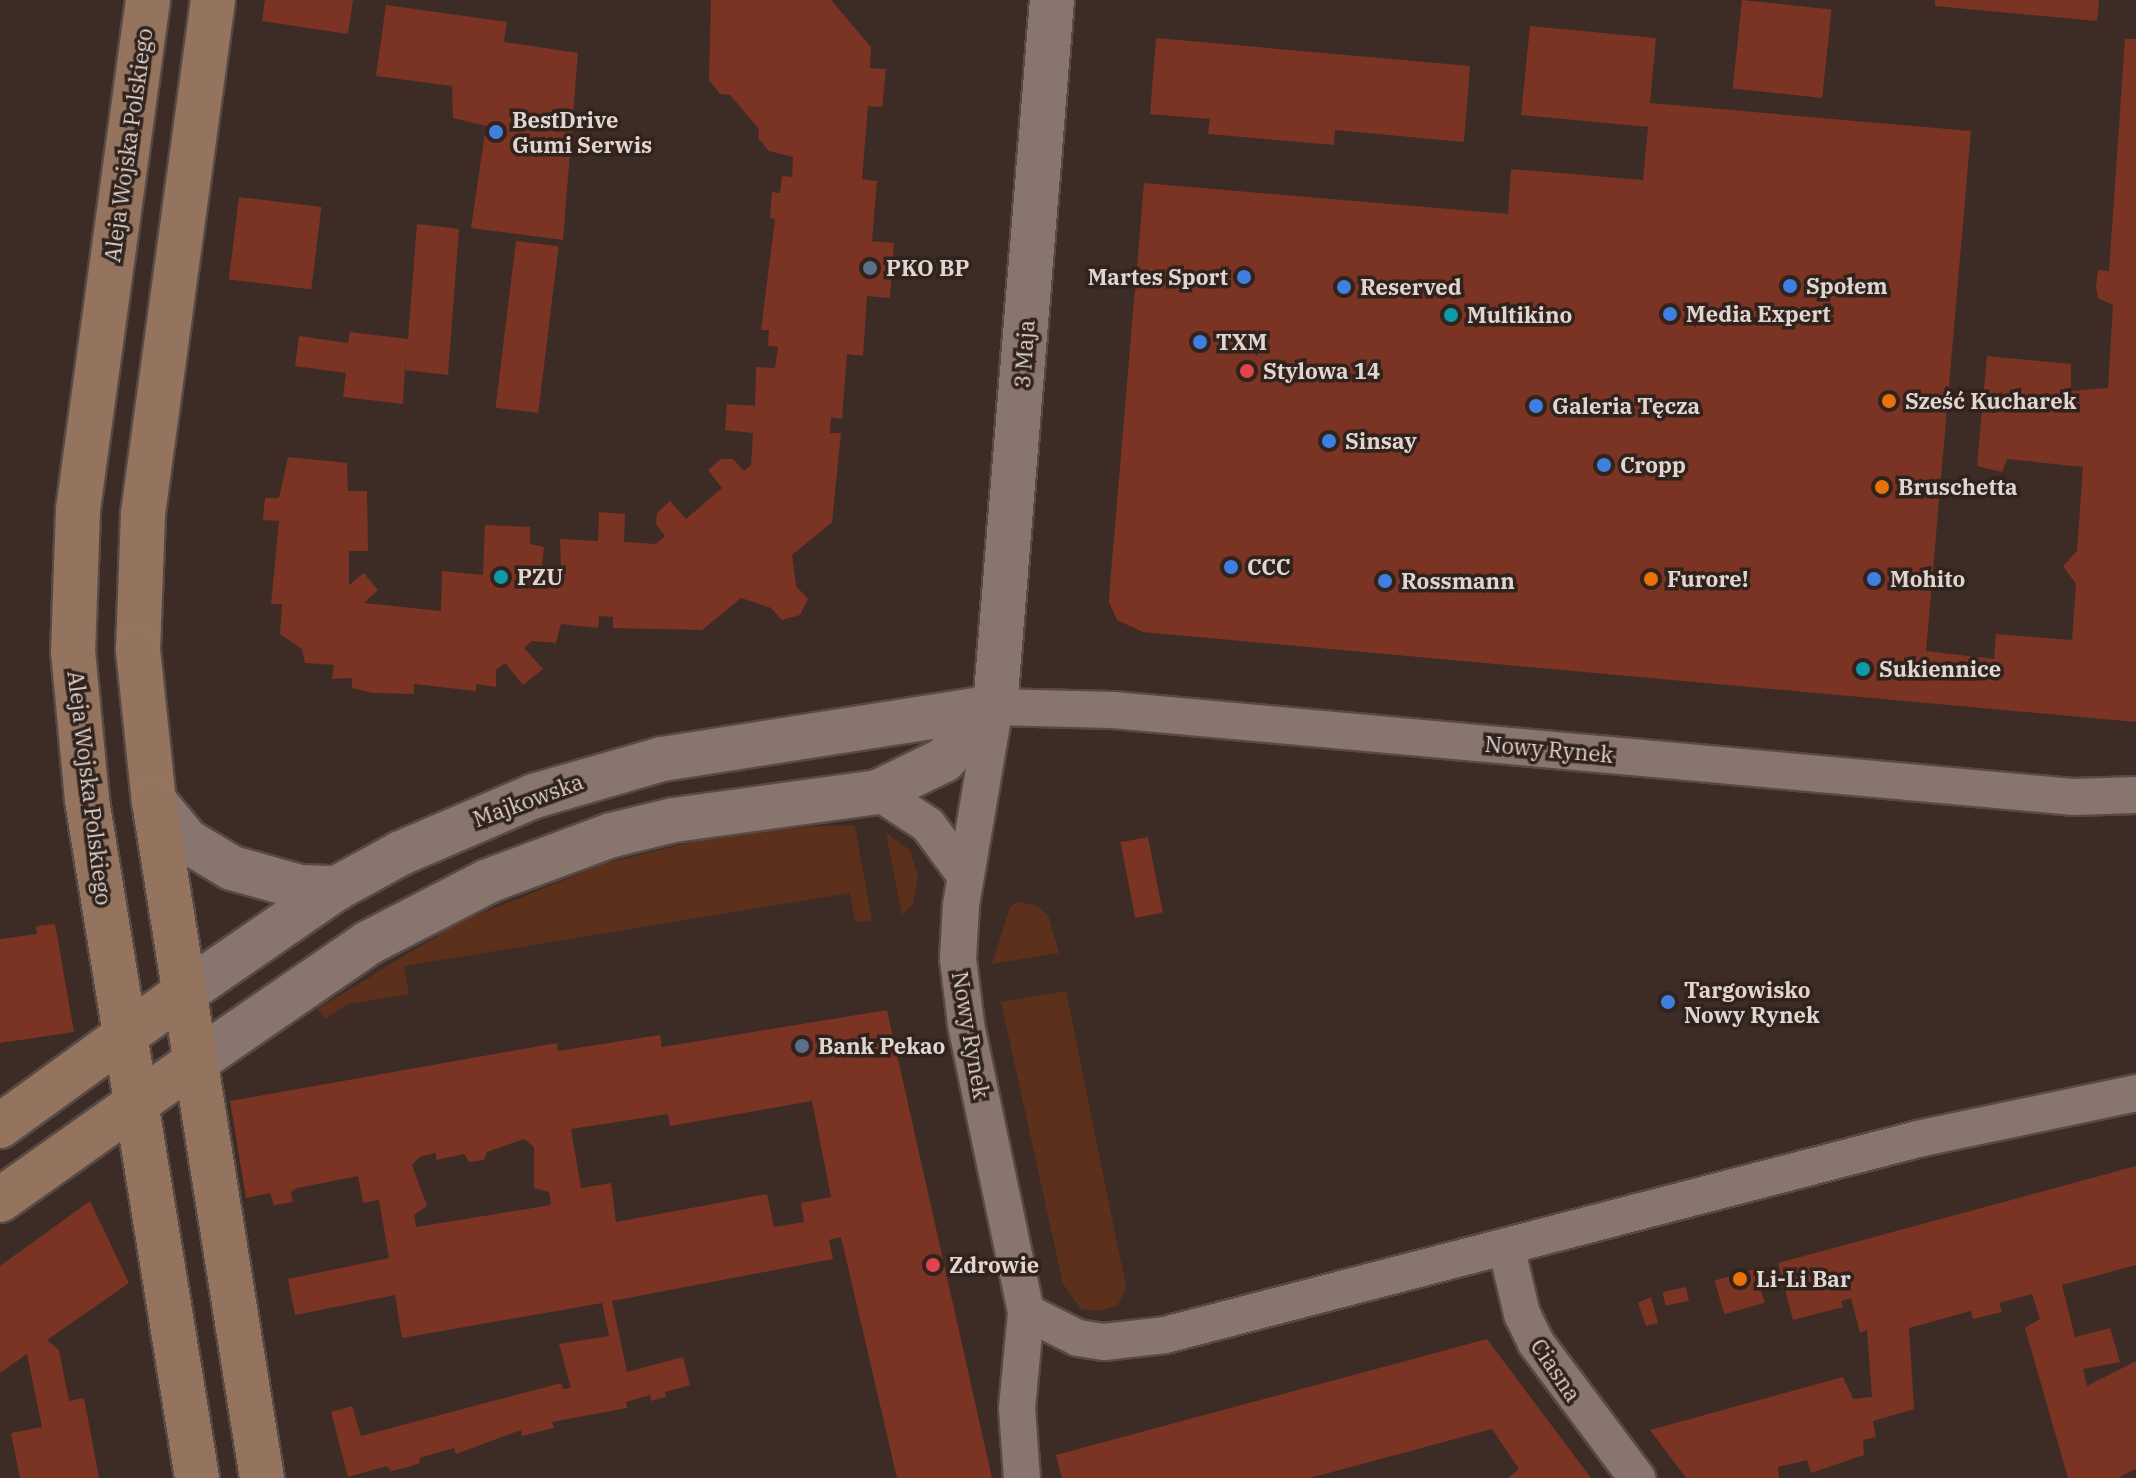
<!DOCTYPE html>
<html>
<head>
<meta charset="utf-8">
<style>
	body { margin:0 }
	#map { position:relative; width:2136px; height:1478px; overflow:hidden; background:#3c2c25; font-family:"IBM Plex Serif",serif }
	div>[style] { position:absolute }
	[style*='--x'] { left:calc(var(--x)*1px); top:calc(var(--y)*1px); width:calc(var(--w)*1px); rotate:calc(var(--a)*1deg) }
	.green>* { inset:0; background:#5d301c }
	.building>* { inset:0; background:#7b3323; transform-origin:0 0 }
	.roads { filter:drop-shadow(2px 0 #574a45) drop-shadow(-2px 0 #574a45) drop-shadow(0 2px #574a45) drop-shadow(0 -2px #574a45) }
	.minor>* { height:36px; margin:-18px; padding:0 18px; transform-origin:18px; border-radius:18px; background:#88756d }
	.tertiary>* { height:44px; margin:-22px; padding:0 22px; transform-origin:22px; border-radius:22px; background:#88756d }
	.secondary>* { height:44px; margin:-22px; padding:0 22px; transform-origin:22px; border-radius:22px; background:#95745f }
	.dots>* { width:22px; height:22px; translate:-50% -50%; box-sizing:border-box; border:4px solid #31221c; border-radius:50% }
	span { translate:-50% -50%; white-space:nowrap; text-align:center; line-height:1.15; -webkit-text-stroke:7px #31221c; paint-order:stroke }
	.poi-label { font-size:22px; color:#dfd5d1; font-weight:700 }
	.left { translate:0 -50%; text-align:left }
	.right { translate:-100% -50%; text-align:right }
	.street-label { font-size:22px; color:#dfd5d1 }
</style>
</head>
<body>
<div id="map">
	<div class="green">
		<div style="clip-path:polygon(817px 826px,855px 826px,872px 921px,855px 922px,850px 893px,404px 966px,409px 994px,348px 1004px,325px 1019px,317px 1009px,460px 922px,604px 864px,712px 837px)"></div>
		<div style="clip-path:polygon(886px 833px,910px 850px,918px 876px,913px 904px,902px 915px)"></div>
		<div style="clip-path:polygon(1018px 902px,1036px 905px,1048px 915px,1059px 953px,992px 964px,1010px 907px)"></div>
		<div style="clip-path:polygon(1066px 991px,1126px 1287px,1118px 1305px,1100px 1311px,1081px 1309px,1063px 1284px,1001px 1002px)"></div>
	</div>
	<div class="building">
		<div style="clip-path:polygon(265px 0,353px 0,348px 34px,262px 21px)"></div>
		<div style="clip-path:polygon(711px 0,831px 0,871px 47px,870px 68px,886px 69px,882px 107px,868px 106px,862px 179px,877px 181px,872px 241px,894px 243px,890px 298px,867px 296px,863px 356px,847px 354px,842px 419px,831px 417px,830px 433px,841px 433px,832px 522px,792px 555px,796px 586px,808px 599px,800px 615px,782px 620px,771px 608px,741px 598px,702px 630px,613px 628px,613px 617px,599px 616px,598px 628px,561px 624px,556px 643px,532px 641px,524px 648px,543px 669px,523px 685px,505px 663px,496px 670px,496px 687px,476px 684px,476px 691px,414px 684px,414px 694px,373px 693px,352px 688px,352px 678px,332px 679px,334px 665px,305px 663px,302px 649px,280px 634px,282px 604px,271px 604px,279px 521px,263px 520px,265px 498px,279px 498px,288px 457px,347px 463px,348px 491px,367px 491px,368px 551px,349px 551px,349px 585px,364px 573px,378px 590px,364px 603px,441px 611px,442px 571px,483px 575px,485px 525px,530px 527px,530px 544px,544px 547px,542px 565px,561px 566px,560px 539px,598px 541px,599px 512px,625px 514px,624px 542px,656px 544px,665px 536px,656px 524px,657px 513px,670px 501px,686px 519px,722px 488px,708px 470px,721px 459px,733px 459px,744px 471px,751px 465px,753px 433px,725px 430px,727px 404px,755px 406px,756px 367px,775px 368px,778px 347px,768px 346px,769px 330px,761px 330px,775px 219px,770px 218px,772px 192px,780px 193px,782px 176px,792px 177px,793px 157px,769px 151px,758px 138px,759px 129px,730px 95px,720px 94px,709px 80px)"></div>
		<div style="left:1742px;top:0;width:90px;height:89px;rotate:6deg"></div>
		<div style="clip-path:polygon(1935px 0,2099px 0,2097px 21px,1935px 6px)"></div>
		<div style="clip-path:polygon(386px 5px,507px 22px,504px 42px,578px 53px,563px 240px,471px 228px,486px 126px,453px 118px,452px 86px,376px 76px)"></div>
		<div style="clip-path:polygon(1530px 26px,1656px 38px,1650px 103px,1971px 131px,1926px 651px,1994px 659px,1996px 634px,2072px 640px,2076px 584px,2063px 566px,2077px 551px,2083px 467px,2007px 459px,2002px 472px,1977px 466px,1987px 356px,2071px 364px,2071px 391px,2108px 388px,2113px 305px,2098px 298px,2096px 287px,2098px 270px,2109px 271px,2125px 39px,2136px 39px,2136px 722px,1143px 632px,1117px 620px,1109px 602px,1110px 585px,1144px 183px,1508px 214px,1511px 169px,1643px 180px,1648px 127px,1521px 115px)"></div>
		<div style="clip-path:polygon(1156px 38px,1470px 66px,1464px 142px,1335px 130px,1334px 145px,1208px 134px,1210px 119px,1150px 114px)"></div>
		<div style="left:239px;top:197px;width:83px;height:83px;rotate:7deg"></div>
		<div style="clip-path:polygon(417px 224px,459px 229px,448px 375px,405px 370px,406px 345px,403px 404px,343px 397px,346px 373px,295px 366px,299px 336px,348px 343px,350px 332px,408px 339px)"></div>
		<div style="left:516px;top:241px;width:43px;height:168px;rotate:7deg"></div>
		<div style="left:1148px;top:837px;width:77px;height:28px;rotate:79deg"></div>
		<div style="clip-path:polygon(55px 924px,74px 1032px,0 1043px,0 939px,37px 934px,36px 926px)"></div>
		<div style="clip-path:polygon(evenodd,887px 1010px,992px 1478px,897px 1478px,841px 1237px,829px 1240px,833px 1259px,612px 1301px,627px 1372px,683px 1357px,690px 1385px,665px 1392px,666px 1397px,651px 1401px,650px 1395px,626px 1402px,627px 1408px,552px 1422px,554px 1428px,522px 1436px,521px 1430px,456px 1454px,454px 1448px,419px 1458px,420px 1463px,405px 1468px,391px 1471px,387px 1466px,348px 1477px,331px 1412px,352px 1406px,361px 1436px,561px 1383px,563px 1389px,571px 1388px,559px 1344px,609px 1336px,602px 1303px,402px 1338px,395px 1295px,295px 1315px,288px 1279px,389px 1258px,379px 1200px,363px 1203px,358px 1176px,297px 1188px,291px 1192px,293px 1202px,274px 1205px,270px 1193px,246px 1198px,230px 1101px,557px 1043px,558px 1051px,660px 1035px,662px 1047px,887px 1010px,812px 1101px,831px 1197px,801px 1203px,804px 1222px,774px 1227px,767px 1194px,616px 1222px,611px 1183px,581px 1188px,571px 1129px,668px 1114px,670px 1126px,812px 1101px,887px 1010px,524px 1139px,534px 1147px,534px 1188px,549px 1192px,551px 1205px,416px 1227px,414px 1215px,427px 1206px,412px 1165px,421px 1156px,436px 1153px,436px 1160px,464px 1154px,469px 1162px,484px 1160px,487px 1152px,524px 1139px)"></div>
		<div style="clip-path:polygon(2136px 1166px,2136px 1265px,2062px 1285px,2075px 1337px,2110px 1328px,2120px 1362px,2083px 1369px,2087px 1386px,2136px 1361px,2136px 1469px,2131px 1471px,2118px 1478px,2068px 1478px,2025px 1328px,2040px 1319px,2032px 1294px,1999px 1303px,2002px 1312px,1973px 1319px,1971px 1311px,1909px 1328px,1914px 1409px,1873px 1421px,1876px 1437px,1863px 1440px,1864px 1455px,1811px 1473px,1807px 1460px,1778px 1467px,1779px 1478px,1686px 1478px,1650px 1430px,1843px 1377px,1853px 1399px,1872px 1397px,1867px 1330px,1860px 1333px,1851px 1298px,1841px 1301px,1843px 1307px,1793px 1320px,1778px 1263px)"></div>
		<div style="clip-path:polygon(90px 1201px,129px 1283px,47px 1340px,59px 1350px,69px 1401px,84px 1398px,99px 1478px,20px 1478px,11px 1433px,42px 1427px,27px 1354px,0 1373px,0 1266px)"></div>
		<div style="left:1755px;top:1269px;width:35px;height:42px;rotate:74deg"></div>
		<div style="left:1686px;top:1287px;width:14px;height:24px;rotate:78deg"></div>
		<div style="clip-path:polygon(1651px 1297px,1658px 1323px,1646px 1326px,1638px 1303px)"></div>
		<div style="clip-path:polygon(1487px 1339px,1591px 1478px,1508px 1478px,1519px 1469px,1492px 1429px,1310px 1478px,1062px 1478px,1056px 1455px)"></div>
	</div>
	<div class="roads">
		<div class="minor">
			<div style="--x:878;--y:792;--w:60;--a:33.4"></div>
			<div style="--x:928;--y:825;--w:62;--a:53.5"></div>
			<div style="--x:1506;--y:1246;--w:70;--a:76.8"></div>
			<div style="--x:1522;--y:1314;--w:32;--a:64"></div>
			<div style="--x:1536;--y:1343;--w:169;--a:53.2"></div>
			<div style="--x:1026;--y:1312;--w:58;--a:26.6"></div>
			<div style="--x:1078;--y:1338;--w:26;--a:9"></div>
			<div style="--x:1104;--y:1342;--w:61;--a:-6.5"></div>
			<div style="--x:1165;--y:1335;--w:778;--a:-14.59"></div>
			<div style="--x:1918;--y:1139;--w:223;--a:-11.9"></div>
			<div style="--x:1022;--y:1478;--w:70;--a:-94.1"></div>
			<div style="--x:1017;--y:1408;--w:96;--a:-84.6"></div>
			<div style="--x:1026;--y:1312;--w:294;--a:-101.8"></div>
			<div style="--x:966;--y:1024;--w:65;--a:-97"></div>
			<div style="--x:958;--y:959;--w:54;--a:-86.8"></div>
			<div style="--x:961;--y:905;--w:201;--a:-80.3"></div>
			<div style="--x:995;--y:707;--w:118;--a:1.5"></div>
			<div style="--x:1113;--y:710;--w:963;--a:5.18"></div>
			<div style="--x:2072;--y:797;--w:64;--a:-1.8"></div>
		</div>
		<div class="tertiary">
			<div style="--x:995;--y:707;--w:709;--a:-85.39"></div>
			<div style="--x:154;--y:801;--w:52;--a:50.5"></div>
			<div style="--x:187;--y:841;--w:52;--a:31"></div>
			<div style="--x:232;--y:868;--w:71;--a:15.6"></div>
			<div style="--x:300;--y:887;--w:37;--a:2"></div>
			<div style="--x:184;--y:993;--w:186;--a:-34.5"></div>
			<div style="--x:337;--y:888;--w:73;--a:-28.7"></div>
			<div style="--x:401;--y:853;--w:145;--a:-23.2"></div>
			<div style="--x:534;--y:796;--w:133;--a:-16.1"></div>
			<div style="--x:662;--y:759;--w:337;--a:-8.9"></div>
			<div style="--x:195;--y:1062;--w:210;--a:-34.5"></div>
			<div style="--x:368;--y:943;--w:135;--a:-27.3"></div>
			<div style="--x:488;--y:881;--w:132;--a:-20.4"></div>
			<div style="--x:612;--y:835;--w:64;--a:-13.6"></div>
			<div style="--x:674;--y:820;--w:206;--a:-7.8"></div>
			<div style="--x:878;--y:792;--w:73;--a:-25.9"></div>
			<div style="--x:944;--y:760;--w:74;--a:-46.1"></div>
		</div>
		<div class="secondary">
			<div style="--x:148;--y:0;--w:515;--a:97.82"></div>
			<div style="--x:78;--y:510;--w:141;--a:92"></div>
			<div style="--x:73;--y:651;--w:150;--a:84.6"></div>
			<div style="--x:87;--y:800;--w:687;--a:80.78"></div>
			<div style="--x:213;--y:0;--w:519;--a:97.76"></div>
			<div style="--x:143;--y:514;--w:136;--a:92.1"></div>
			<div style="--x:138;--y:650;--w:152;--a:84"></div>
			<div style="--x:154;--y:801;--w:686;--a:80.94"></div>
			<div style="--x:0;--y:1126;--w:227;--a:-35.9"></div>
			<div style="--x:0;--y:1200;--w:239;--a:-35.3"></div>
		</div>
	</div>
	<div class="dots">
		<div style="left:496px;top:132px;background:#3f7fe0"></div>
		<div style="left:870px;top:268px;background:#5c6f8a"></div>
		<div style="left:1244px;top:277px;background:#3f7fe0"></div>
		<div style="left:1790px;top:286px;background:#3f7fe0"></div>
		<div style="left:1344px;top:287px;background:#3f7fe0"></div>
		<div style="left:1670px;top:314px;background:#3f7fe0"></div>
		<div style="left:1451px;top:315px;background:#0f9aa8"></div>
		<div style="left:1200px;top:342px;background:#3f7fe0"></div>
		<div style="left:1247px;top:371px;background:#e0444e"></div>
		<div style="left:1889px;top:401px;background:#e8710a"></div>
		<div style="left:1536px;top:406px;background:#3f7fe0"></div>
		<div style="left:1329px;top:441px;background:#3f7fe0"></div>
		<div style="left:1604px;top:465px;background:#3f7fe0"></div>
		<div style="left:1882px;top:487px;background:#e8710a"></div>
		<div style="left:1231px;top:567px;background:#3f7fe0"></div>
		<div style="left:501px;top:577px;background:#0f9aa8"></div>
		<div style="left:1651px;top:579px;background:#e8710a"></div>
		<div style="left:1874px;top:579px;background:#3f7fe0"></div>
		<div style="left:1385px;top:581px;background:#3f7fe0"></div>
		<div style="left:1863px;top:669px;background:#0f9aa8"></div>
		<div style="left:1668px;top:1002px;background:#3f7fe0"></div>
		<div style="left:802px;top:1046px;background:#5c6f8a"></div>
		<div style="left:933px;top:1265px;background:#e0444e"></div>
		<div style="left:1740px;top:1279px;background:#e8710a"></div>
	</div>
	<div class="poi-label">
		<span class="left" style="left:512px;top:132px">BestDrive<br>Gumi Serwis</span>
		<span class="left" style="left:886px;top:268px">PKO BP</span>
		<span class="right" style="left:1228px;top:277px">Martes Sport</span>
		<span class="left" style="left:1806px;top:286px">Społem</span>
		<span class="left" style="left:1360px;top:287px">Reserved</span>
		<span class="left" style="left:1686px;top:314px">Media Expert</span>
		<span class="left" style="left:1467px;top:315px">Multikino</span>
		<span class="left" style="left:1216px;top:342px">TXM</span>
		<span class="left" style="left:1263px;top:371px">Stylowa 14</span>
		<span class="left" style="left:1905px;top:401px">Sześć Kucharek</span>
		<span class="left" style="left:1552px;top:406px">Galeria Tęcza</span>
		<span class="left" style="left:1345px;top:441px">Sinsay</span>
		<span class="left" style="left:1620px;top:465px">Cropp</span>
		<span class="left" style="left:1898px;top:487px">Bruschetta</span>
		<span class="left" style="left:1247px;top:567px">CCC</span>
		<span class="left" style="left:517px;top:577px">PZU</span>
		<span class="left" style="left:1667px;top:579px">Furore!</span>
		<span class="left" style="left:1890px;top:579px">Mohito</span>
		<span class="left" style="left:1401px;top:581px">Rossmann</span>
		<span class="left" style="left:1879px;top:669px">Sukiennice</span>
		<span class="left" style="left:1684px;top:1002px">Targowisko<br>Nowy Rynek</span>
		<span class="left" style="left:818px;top:1046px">Bank Pekao</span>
		<span class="left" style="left:949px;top:1265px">Zdrowie</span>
		<span class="left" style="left:1756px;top:1279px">Li-Li Bar</span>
	</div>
	<div class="street-label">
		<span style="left:128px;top:145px;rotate:-82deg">Aleja Wojska Polskiego</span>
		<span style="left:1024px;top:354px;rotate:-86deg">3 Maja</span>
		<span style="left:1549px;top:749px;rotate:5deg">Nowy Rynek</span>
		<span style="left:90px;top:788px;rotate:83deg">Aleja Wojska Polskiego</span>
		<span style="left:528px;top:800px;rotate:-20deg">Majkowska</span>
		<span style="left:971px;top:1035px;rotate:80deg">Nowy Rynek</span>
		<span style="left:1556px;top:1370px;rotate:56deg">Ciasna</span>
	</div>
</div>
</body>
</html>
